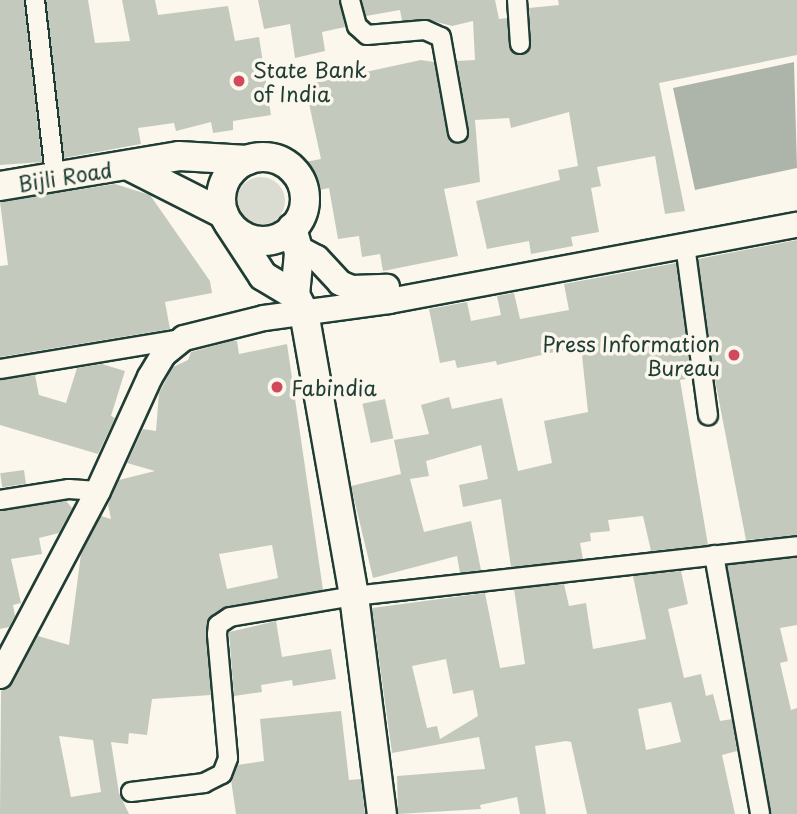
<!DOCTYPE html>
<html>
<head>
<meta charset="utf-8">
<style>
	body { margin:0 }
	#map { position:relative; width:797px; height:814px; overflow:hidden; background:#fbf7ec; font-family:"Playpen Sans",sans-serif }
	div>[style] { position:absolute }
	[style*='--x'] { left:calc(var(--x)*1px); top:calc(var(--y)*1px); width:calc(var(--w)*1px); rotate:calc(var(--a)*1deg) }
	.green>* { inset:0; background:#dbdcd1 }
	.round { border-radius:50% }
	.water>* { inset:0; background:#adb4aa }
	.building>* { inset:0; background:#c4c9be; transform-origin:0 0 }
	.roads { filter:drop-shadow(2px 0 #1f3d34) drop-shadow(-2px 0 #1f3d34) drop-shadow(0 2px #1f3d34) drop-shadow(0 -2px #1f3d34) }
	.street>* { height:18px; margin:-9px; padding:0 9px; transform-origin:9px; border-radius:9px; background:#fbf7ec }
	.secondary>* { height:24px; margin:-12px; padding:0 12px; transform-origin:12px; border-radius:12px; background:#fbf7ec }
	.primary>* { height:28px; margin:-14px; padding:0 14px; transform-origin:14px; border-radius:14px; background:#fbf7ec }
	.primary>.ring { margin:-14px; padding:0; box-sizing:content-box; background:none; border:28px solid #fbf7ec; border-radius:50% }
	.dots>* { width:19px; height:19px; translate:-50% -50%; box-sizing:border-box; border:4px solid #fbf7ec; border-radius:50% }
	span { translate:-50% -50%; white-space:nowrap; text-align:center; line-height:1.15; -webkit-text-stroke:7px #fbf7ec; paint-order:stroke }
	.poi-label { font-size:21px; color:#1f3d34 }
	.left { translate:0 -50%; text-align:left }
	.right { translate:-100% -50%; text-align:right }
	.street-label { font-size:21px; color:#1f3d34 }
</style>
</head>
<body>
<div id="map">
	<div class="green">
		<div class="round" style="left:237px;top:177px;width:48px;height:48px"></div>
	</div>
	<div class="water">
		<div style="clip-path:polygon(794px 62px,797px 168px,695px 190px,673px 88px)"></div>
	</div>
	<div class="building">
		<div style="clip-path:polygon(0 0,24px 0,42px 162px,0 165px)"></div>
		<div style="clip-path:polygon(46px 0,88px 0,95px 43px,130px 41px,122px 0,155px 0,158px 15px,228px 6px,235px 41px,259px 37px,271px 115px,233px 121px,233px 130px,213px 133px,211px 122px,176px 131px,174px 123px,138px 128px,141px 144px,64px 158px)"></div>
		<div style="clip-path:polygon(258px 0,339px 0,345px 27px,322px 32px,325px 51px,295px 58px,290px 24px,264px 29px)"></div>
		<div style="clip-path:polygon(362px 0,495px 0,499px 19px,507px 18px,510px 50px,520px 55px,531px 44px,529px 8px,559px 5px,558px 0,797px 0,797px 55px,659px 83px,685px 211px,665px 214px,655px 156px,597px 167px,601px 186px,591px 188px,599px 232px,571px 237px,573px 246px,531px 254px,529px 241px,487px 249px,476px 201px,560px 180px,558px 170px,578px 166px,569px 112px,511px 128px,509px 118px,475px 120px,480px 182px,444px 189px,458px 256px,383px 271px,380px 254px,362px 257px,359px 236px,338px 239px,329px 188px,310px 192px,305px 162px,321px 159px,305px 85px,421px 60px,434px 62px,447px 135px,461px 143px,469px 131px,457px 61px,475px 60px,473px 21px,452px 26px,425px 19px,402px 21px,400px 10px,366px 16px)"></div>
		<div style="clip-path:polygon(115px 184px,150px 195px,210px 281px,212px 293px,165px 302px,170px 329px,0 357px,0 266px,8px 265px,0 202px)"></div>
		<div style="clip-path:polygon(797px 240px,797px 535px,746px 540px,714px 375px,698px 259px)"></div>
		<div style="clip-path:polygon(676px 263px,692px 378px,680px 380px,708px 545px,651px 551px,643px 516px,608px 520px,610px 531px,590px 533px,591px 541px,580px 543px,583px 559px,511px 567px,501px 499px,463px 507px,459px 485px,488px 479px,481px 445px,426px 461px,429px 476px,410px 479px,424px 532px,471px 521px,481px 570px,460px 573px,457px 556px,373px 578px,351px 486px,401px 474px,394px 440px,429px 434px,421px 405px,449px 397px,452px 409px,502px 398px,518px 471px,552px 463px,544px 421px,588px 412px,581px 346px,497px 365px,496px 361px,457px 368px,455px 360px,440px 363px,429px 309px,467px 302px,471px 321px,501px 315px,497px 296px,514px 293px,520px 319px,569px 310px,564px 284px)"></div>
		<div style="clip-path:polygon(evenodd,232px 341px,237px 341px,239px 354px,287px 344px,323px 590px,228px 606px,209px 619px,211px 695px,152px 699px,147px 735px,129px 733px,128px 744px,111px 742px,119px 793px,129px 814px,0 814px,1px 691px,13px 683px,38px 636px,69px 645px,81px 554px,101px 516px,111px 519px,108px 505px,119px 480px,155px 471px,127px 463px,143px 429px,156px 431px,159px 393px,173px 367px,188px 360px,191px 352px,232px 341px,272px 545px,278px 578px,227px 589px,219px 554px,272px 545px,232px 341px,59px 736px,93px 740px,101px 792px,71px 797px,59px 736px)"></div>
		<div style="clip-path:polygon(102px 364px,125px 371px,111px 416px,115px 418px,98px 454px,0 425px,0 380px,35px 375px,39px 395px,66px 403px,77px 368px)"></div>
		<div style="left:385px;top:399px;width:40px;height:23px;rotate:78deg"></div>
		<div style="left:24px;top:470px;width:14px;height:24px;rotate:82deg"></div>
		<div style="clip-path:polygon(66px 501px,72px 508px,59px 533px,39px 538px,42px 554px,11px 559px,21px 603px,13px 605px,15px 616px,9px 627px,0 629px,0 511px)"></div>
		<div style="clip-path:polygon(797px 557px,797px 625px,780px 628px,788px 661px,780px 663px,791px 710px,797px 708px,797px 814px,771px 814px,727px 565px)"></div>
		<div style="clip-path:polygon(evenodd,681px 571px,688px 604px,668px 609px,684px 678px,701px 674px,706px 696px,713px 694px,720px 721px,732px 719px,737px 751px,722px 755px,735px 814px,587px 814px,571px 742px,566px 741px,535px 746px,546px 814px,520px 814px,517px 797px,480px 805px,481px 809px,398px 814px,397px 776px,485px 769px,479px 737px,392px 753px,372px 608px,485px 593px,500px 668px,525px 664px,514px 589px,564px 584px,569px 606px,586px 603px,593px 649px,646px 639px,633px 576px,681px 571px,446px 659px,453px 694px,473px 690px,478px 716px,440px 739px,437px 726px,427px 728px,412px 666px,446px 659px,681px 571px,671px 702px,681px 742px,646px 750px,638px 709px,671px 702px)"></div>
		<div style="clip-path:polygon(276px 621px,282px 657px,331px 649px,336px 679px,293px 686px,292px 680px,261px 685px,262px 692px,234px 696px,229px 632px)"></div>
		<div style="clip-path:polygon(341px 711px,349px 780px,361px 779px,365px 814px,236px 814px,231px 780px,237px 765px,264px 761px,260px 719px)"></div>
	</div>
	<div class="roads">
		<div class="street">
			<div style="--x:35;--y:0;--w:177;--a:83.5"></div>
			<div style="--x:350;--y:0;--w:27;--a:75"></div>
			<div style="--x:357;--y:26;--w:13;--a:42"></div>
			<div style="--x:367;--y:35;--w:58;--a:-4.9"></div>
			<div style="--x:425;--y:30;--w:17;--a:24"></div>
			<div style="--x:441;--y:37;--w:97;--a:79.9"></div>
			<div style="--x:517;--y:0;--w:44;--a:86.1"></div>
			<div style="--x:685;--y:245;--w:172;--a:82.3"></div>
			<div style="--x:0;--y:369;--w:183;--a:-9.4"></div>
			<div style="--x:0;--y:500;--w:70;--a:-9.1"></div>
			<div style="--x:69;--y:489;--w:29;--a:4"></div>
			<div style="--x:714;--y:555;--w:263;--a:79.9"></div>
			<div style="--x:131;--y:792;--w:74;--a:-7"></div>
			<div style="--x:204;--y:783;--w:20;--a:-27"></div>
			<div style="--x:222;--y:774;--w:17;--a:-69"></div>
			<div style="--x:228;--y:758;--w:124;--a:-95.1"></div>
			<div style="--x:217;--y:634;--w:9;--a:-84"></div>
			<div style="--x:218;--y:625;--w:14;--a:-34"></div>
			<div style="--x:230;--y:617;--w:126;--a:-9.6"></div>
			<div style="--x:354;--y:596;--w:446;--a:-6.4"></div>
		</div>
		<div class="secondary">
			<div style="--x:298;--y:248;--w:21;--a:28"></div>
			<div style="--x:317;--y:258;--w:34;--a:47"></div>
			<div style="--x:340;--y:283;--w:13;--a:23"></div>
			<div style="--x:352;--y:288;--w:35;--a:-2"></div>
			<div style="--x:0;--y:676;--w:209;--a:-62.1"></div>
			<div style="--x:98;--y:491;--w:125;--a:-65.5"></div>
			<div style="--x:150;--y:377;--w:26;--a:-59"></div>
			<div style="--x:163;--y:355;--w:27;--a:-39"></div>
			<div style="--x:184;--y:338;--w:82;--a:-14"></div>
			<div style="--x:264;--y:318;--w:126;--a:-7.7"></div>
			<div style="--x:389;--y:301;--w:415;--a:-10.6"></div>
		</div>
		<div class="primary">
			<div class="ring" style="left:221px;top:157px;width:56px;height:56px"></div>
			<div style="--x:131;--y:167;--w:104;--a:26.8"></div>
			<div style="--x:0;--y:186;--w:181;--a:-9.5"></div>
			<div style="--x:179;--y:156;--w:69;--a:3.3"></div>
			<div style="--x:229;--y:224;--w:62;--a:56.8"></div>
			<div style="--x:263;--y:276;--w:37;--a:31"></div>
			<div style="--x:295;--y:295;--w:19;--a:62"></div>
			<div style="--x:304;--y:312;--w:288;--a:80"></div>
			<div style="--x:354;--y:596;--w:220;--a:82.7"></div>
			<div style="--x:292;--y:228;--w:26;--a:74"></div>
			<div style="--x:299;--y:253;--w:42;--a:95.4"></div>
		</div>
	</div>
	<div class="dots">
		<div style="left:239px;top:81px;background:#d1495b"></div>
		<div style="left:734px;top:355px;background:#d1495b"></div>
		<div style="left:277px;top:387px;background:#d1495b"></div>
	</div>
	<div class="poi-label">
		<span class="left" style="left:253px;top:81px">State Bank<br>of India</span>
		<span class="right" style="left:720px;top:355px">Press Information<br>Bureau</span>
		<span class="left" style="left:291px;top:387px">Fabindia</span>
	</div>
	<div class="street-label">
		<span style="left:65px;top:176px;rotate:-9deg">Bijli Road</span>
	</div>
</div>
</body>
</html>
